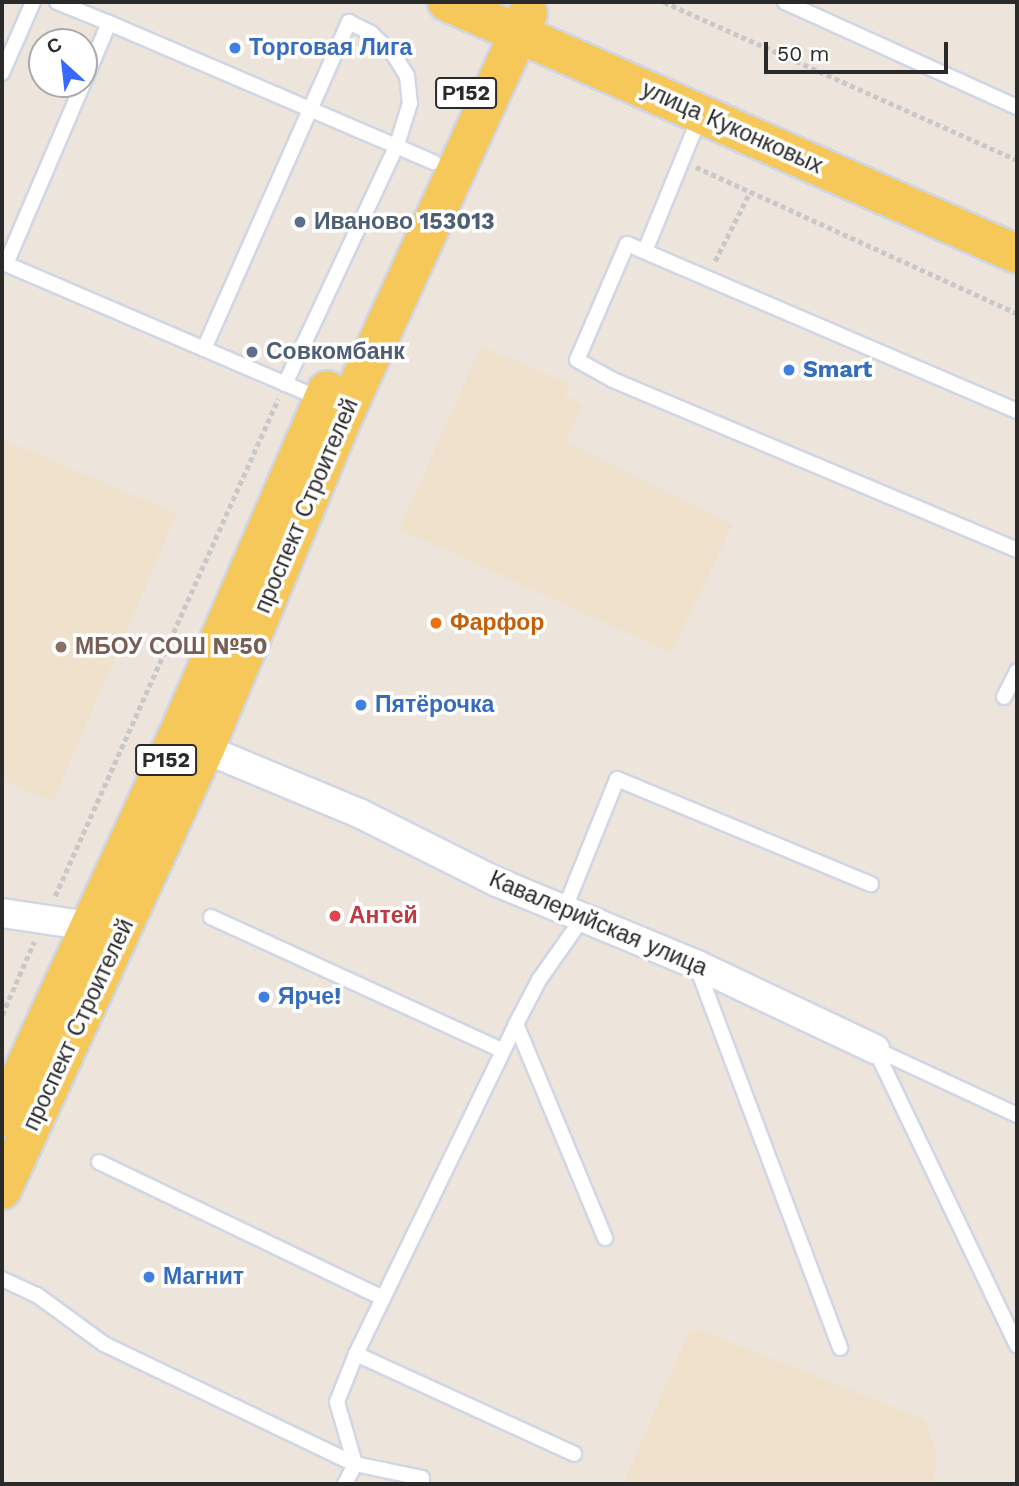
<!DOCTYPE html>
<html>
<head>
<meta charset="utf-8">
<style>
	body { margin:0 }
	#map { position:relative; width:1019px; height:1486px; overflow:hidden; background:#ede5dc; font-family:"Work Sans",sans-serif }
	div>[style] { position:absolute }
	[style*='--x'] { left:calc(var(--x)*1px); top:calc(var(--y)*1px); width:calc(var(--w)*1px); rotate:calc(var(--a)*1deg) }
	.education>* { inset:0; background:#efe1cb }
	.path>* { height:4.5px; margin-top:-2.25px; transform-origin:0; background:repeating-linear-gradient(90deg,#c8c8c8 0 5px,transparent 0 8.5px) }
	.roads { filter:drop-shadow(2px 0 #d1d6e4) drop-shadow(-2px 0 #d1d6e4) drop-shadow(0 2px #d1d6e4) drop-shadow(0 -2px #d1d6e4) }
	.service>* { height:14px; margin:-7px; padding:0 7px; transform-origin:7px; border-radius:7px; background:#fff }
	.minor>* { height:28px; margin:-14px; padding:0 14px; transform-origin:14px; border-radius:14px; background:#fff }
	.primary>* { height:38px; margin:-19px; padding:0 19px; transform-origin:19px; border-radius:19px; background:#f5c859 }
	.dots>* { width:19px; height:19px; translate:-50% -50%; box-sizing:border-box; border:4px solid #fff; border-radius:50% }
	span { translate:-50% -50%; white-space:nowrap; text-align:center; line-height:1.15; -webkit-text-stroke:7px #fff; paint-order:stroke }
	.shield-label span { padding:2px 5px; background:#fff; border:2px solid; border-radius:5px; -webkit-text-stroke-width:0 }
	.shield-label { font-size:21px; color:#2a2a2a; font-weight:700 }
	.shop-label { font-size:23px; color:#366cbe; font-weight:700 }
	.left { translate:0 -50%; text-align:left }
	.street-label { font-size:23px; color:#2a2a2a }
	.service-label { font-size:23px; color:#4e5e75; font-weight:700 }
	.food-label { font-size:23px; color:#c56008; font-weight:700 }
	.education-label { font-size:23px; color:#785e54; font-weight:700 }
	.health-label { font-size:23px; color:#be3a42; font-weight:700 }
	.frame { position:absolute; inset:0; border:4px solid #2a2a2a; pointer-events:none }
	.north { position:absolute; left:28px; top:28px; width:70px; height:70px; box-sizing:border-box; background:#fff; border:2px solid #aaa; border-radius:50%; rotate:333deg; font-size:19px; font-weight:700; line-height:28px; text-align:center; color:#2a2a2a }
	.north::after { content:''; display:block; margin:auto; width:24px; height:32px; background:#3768ff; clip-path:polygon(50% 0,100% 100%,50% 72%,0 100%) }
	.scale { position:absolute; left:764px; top:42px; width:184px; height:32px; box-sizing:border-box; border:4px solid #2a2a2a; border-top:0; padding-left:9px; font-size:21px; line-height:24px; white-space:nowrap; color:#2a2a2a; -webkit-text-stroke:5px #fff; paint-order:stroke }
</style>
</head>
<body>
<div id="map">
	<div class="education">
		<div style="clip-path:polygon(481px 346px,570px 384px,565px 395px,583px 404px,566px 442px,733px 525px,671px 653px,399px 529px)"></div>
		<div style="clip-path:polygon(2px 439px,177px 514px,53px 802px,2px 780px)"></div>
		<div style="clip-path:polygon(699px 1329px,924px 1419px,937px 1452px,934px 1484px,623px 1484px,689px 1331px)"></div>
	</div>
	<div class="path">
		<div style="--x:664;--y:2;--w:387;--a:24.1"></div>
		<div style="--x:696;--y:167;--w:353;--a:24.5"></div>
		<div style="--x:715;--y:261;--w:77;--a:-63.1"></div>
		<div style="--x:55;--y:896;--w:545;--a:-65.83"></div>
		<div style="--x:2;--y:1015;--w:80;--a:-66.3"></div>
	</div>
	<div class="roads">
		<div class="service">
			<div style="--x:57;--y:2;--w:56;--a:22"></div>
			<div style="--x:785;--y:2;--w:255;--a:24.4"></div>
			<div style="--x:2;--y:73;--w:77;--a:-66.4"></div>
			<div style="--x:84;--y:82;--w:64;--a:-67"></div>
			<div style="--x:109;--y:23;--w:353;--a:23.2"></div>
			<div style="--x:83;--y:84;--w:196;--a:113.2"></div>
			<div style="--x:6;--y:264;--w:343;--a:23.2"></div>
			<div style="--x:645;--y:251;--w:146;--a:-67.8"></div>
			<div style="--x:204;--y:349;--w:358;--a:-66.1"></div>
			<div style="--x:349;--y:22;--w:25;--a:27"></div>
			<div style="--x:371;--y:33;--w:32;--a:44"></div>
			<div style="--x:394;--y:55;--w:25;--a:58"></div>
			<div style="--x:407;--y:76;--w:27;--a:84"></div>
			<div style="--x:410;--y:103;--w:44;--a:107.2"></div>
			<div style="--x:397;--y:145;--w:264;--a:115.1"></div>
			<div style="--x:1017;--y:411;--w:424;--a:-156.8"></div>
			<div style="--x:627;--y:244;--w:126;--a:113.3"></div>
			<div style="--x:577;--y:360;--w:41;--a:29.1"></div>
			<div style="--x:613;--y:380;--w:438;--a:22.8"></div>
			<div style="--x:1004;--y:697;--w:29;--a:-63"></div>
			<div style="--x:565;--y:908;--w:139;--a:-68"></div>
			<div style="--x:617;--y:779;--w:275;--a:22.5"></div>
			<div style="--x:211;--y:917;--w:320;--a:24.6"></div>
			<div style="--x:697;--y:967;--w:407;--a:69.4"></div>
			<div style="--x:516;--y:1024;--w:232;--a:67.4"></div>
			<div style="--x:875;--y:1049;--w:329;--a:64.4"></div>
			<div style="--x:875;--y:1049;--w:157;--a:24.9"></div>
			<div style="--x:99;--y:1162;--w:315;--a:25.6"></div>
			<div style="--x:2;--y:1279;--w:38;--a:25"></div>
			<div style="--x:37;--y:1295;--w:83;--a:36.2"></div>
			<div style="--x:104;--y:1344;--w:278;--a:25.6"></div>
			<div style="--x:355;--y:1464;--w:68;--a:11.8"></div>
			<div style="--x:422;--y:1478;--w:6;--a:90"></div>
			<div style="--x:356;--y:1354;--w:240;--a:24.6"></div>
			<div style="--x:345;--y:1484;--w:22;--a:-63"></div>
			<div style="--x:355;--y:1464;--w:65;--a:-106.2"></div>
			<div style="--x:337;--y:1402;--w:52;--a:-68.4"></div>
			<div style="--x:356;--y:1354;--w:367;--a:-64.1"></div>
			<div style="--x:516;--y:1024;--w:50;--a:-62.4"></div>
			<div style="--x:539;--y:980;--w:78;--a:-54.9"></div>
		</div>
		<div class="minor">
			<div style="--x:205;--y:749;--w:167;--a:22.6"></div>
			<div style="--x:359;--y:813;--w:154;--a:26.6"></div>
			<div style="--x:497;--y:882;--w:217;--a:22.5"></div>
			<div style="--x:697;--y:965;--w:197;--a:25.3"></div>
			<div style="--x:2;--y:913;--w:88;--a:8.5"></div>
		</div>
		<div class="primary">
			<div style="--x:447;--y:2;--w:623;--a:23.85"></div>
			<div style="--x:2;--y:1117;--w:416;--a:-65.3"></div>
			<div style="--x:176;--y:739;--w:380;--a:-66.6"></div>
			<div style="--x:2;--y:1190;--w:485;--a:-65.3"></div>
			<div style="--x:205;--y:749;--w:366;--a:-67.4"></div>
			<div style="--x:346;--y:411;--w:437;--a:-65.4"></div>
		</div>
	</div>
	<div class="dots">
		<div style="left:235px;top:48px;background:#3f7fe0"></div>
		<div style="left:300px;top:222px;background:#5c6f8a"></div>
		<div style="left:252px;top:352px;background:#5c6f8a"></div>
		<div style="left:789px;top:370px;background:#3f7fe0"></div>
		<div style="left:436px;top:623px;background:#e8710a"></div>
		<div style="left:61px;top:647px;background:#8d6e63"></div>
		<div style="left:361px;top:705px;background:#3f7fe0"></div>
		<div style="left:335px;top:916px;background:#e0444e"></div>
		<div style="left:264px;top:997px;background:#3f7fe0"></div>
		<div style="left:149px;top:1277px;background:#3f7fe0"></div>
	</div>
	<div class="shield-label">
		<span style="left:466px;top:93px">Р152</span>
		<span style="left:166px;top:760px">Р152</span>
	</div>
	<div class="shop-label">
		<span class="left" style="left:249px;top:48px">Торговая Лига</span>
		<span class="left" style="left:803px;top:370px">Smart</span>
		<span class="left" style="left:375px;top:705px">Пятёрочка</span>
		<span class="left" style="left:278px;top:997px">Ярче!</span>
		<span class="left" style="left:163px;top:1277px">Магнит</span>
	</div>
	<div class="street-label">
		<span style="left:732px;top:128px;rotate:24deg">улица Куконковых</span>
		<span style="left:307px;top:506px;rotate:-67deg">проспект Строителей</span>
		<span style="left:598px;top:924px;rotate:23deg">Кавалерийская улица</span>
		<span style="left:79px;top:1025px;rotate:-65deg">проспект Строителей</span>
	</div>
	<div class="service-label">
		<span class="left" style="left:314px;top:222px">Иваново 153013</span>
		<span class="left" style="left:266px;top:352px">Совкомбанк</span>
	</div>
	<div class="food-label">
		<span class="left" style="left:450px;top:623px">Фарфор</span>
	</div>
	<div class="education-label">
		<span class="left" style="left:75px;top:647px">МБОУ СОШ №50</span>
	</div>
	<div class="health-label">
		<span class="left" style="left:349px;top:916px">Антей</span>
	</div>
	<div class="frame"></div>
	<div class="north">С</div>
	<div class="scale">50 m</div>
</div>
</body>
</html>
